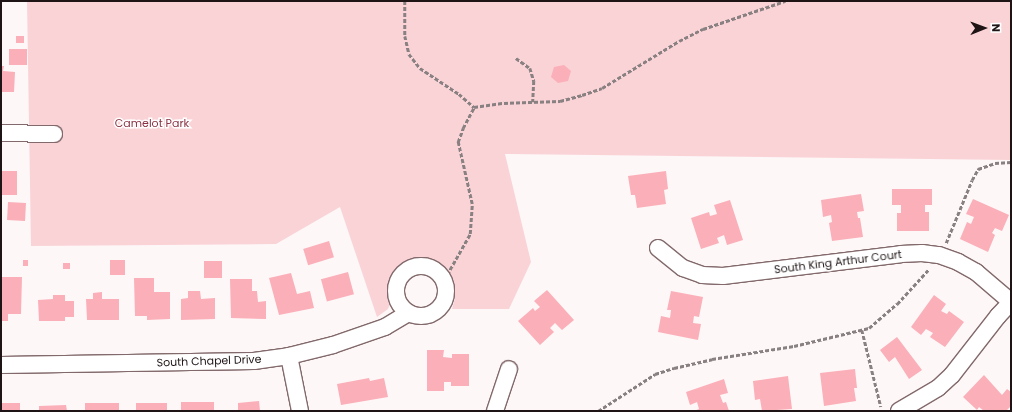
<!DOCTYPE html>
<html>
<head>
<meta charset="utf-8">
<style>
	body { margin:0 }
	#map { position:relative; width:1012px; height:412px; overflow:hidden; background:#fdf7f8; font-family:Poppins,sans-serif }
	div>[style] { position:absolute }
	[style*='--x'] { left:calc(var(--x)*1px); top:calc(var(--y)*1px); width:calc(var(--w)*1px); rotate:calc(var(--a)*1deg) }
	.green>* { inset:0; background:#fad3d7 }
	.building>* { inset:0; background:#fbafb8; transform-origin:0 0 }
	.path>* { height:2.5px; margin-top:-1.25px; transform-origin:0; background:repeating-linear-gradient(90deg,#888081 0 4px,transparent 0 6px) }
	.roads { filter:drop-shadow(1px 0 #82696b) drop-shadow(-1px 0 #82696b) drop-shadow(0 1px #82696b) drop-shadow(0 -1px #82696b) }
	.street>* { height:16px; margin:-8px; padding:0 8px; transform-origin:8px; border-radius:8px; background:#fff }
	.street>.ring { margin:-8px; padding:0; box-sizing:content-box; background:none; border:16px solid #fff; border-radius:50% }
	span { translate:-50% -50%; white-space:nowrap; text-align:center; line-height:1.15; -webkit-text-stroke:3px #fff; paint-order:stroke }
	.park-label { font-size:11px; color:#8a3243 }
	.street-label { font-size:11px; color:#1e1415 }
	.frame { position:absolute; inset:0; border:2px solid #1e1415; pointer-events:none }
	.north { position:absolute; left:964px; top:8px; width:40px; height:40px; -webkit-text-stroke:3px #fff; paint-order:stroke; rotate:89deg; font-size:11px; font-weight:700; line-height:16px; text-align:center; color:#1e1415 }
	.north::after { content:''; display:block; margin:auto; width:14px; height:18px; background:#1e1415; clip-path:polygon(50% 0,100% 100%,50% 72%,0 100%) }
</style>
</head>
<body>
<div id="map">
	<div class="green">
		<div style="clip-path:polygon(27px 1px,1011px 1px,1011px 160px,505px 154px,531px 262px,509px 309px,452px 309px,455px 298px,455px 285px,449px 274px,440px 264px,423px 259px,409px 261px,402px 265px,394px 273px,389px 285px,390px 304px,388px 309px,377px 317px,340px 207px,276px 244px,31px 246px)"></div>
	</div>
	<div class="building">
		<div style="left:16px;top:36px;width:8px;height:7px"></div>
		<div style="left:9px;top:49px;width:18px;height:16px"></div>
		<div style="clip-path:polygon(564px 65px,571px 71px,568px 81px,558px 83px,551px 77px,554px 67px)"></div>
		<div style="clip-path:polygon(1px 66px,4px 66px,3px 71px,15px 72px,14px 92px,1px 92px)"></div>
		<div style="left:2px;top:171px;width:15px;height:24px"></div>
		<div style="clip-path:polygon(666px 171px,668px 189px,664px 190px,666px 204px,637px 208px,635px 195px,631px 195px,628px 176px)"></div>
		<div style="clip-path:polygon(892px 189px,932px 189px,932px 205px,925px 205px,925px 212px,929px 212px,929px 231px,897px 231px,897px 213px,901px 213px,901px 205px,892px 205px)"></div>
		<div style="clip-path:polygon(861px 194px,864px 211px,857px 212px,858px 218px,860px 218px,863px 237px,832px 241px,829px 223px,832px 222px,831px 215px,823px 217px,821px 200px)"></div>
		<div style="clip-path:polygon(973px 199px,1009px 215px,1002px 231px,995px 228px,992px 233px,995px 235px,988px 252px,960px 239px,967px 222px,971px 224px,974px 217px,966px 214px)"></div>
		<div style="clip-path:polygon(730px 200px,743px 240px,727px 245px,724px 235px,717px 238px,719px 243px,701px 249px,691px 218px,709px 212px,710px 216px,717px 214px,714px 205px)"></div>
		<div style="left:8px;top:202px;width:18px;height:18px;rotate:3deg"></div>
		<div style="left:329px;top:241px;width:17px;height:27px;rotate:73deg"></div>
		<div style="left:23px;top:260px;width:5px;height:6px"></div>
		<div style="left:110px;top:260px;width:15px;height:15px"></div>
		<div style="left:204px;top:261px;width:18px;height:17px"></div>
		<div style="left:63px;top:263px;width:7px;height:6px"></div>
		<div style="left:348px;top:272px;width:23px;height:28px;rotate:75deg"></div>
		<div style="clip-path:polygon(291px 273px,297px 294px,310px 291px,314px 308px,279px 315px,269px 278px)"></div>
		<div style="clip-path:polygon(2px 277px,22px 277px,21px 314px,8px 314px,8px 321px,1px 321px)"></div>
		<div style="clip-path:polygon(134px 278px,154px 278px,154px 292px,170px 292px,170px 319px,147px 320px,147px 316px,135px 316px)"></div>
		<div style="clip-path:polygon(230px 279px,252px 279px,252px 291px,257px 291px,258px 302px,266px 301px,266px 319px,231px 318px)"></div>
		<div style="clip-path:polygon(547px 290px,574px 320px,562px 330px,555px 323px,550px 328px,554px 332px,540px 345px,518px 321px,533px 308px,535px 311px,540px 307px,534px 301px)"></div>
		<div style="clip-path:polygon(188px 291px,200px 291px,201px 299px,215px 298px,215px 319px,181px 320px,181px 299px,188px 298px)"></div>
		<div style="clip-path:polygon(671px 291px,703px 297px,699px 317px,694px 316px,693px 323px,701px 324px,698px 340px,658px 332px,661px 316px,670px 318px,671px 310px,667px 310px)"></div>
		<div style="clip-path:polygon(102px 292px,102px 299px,119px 299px,119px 320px,87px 320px,86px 299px,93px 299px,93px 293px)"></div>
		<div style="clip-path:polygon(53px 295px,65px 295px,65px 301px,74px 301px,74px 317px,65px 317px,65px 321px,39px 321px,38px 300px,53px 299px)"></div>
		<div style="clip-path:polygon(934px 295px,946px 304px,941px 311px,947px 314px,949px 311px,964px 322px,945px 347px,930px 337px,933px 333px,926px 329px,921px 335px,911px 327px)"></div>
		<div style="clip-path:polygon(897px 337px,922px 370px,909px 379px,895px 357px,889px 362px,880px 350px)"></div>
		<div style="clip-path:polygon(427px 350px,444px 350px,443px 357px,452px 358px,452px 354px,469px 354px,469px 386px,451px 386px,451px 382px,444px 382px,444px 391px,427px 391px)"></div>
		<div style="clip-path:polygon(855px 369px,857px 388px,854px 388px,856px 401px,824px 406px,820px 373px)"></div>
		<div style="clip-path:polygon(984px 375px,1002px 395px,1007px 389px,1011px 392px,1011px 406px,1006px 411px,984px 411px,979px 407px,977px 410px,963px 397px)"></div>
		<div style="clip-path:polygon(788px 376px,792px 409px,762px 411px,760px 399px,755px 400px,753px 381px)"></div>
		<div style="clip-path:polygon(369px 378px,370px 381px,384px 378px,388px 397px,341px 405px,337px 384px)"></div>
		<div style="clip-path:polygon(724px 379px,728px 393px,720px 395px,723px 403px,726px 402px,729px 411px,694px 411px,699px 409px,697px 402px,690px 405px,686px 392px)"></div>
		<div style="clip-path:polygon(259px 401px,260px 411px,238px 411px,238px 403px)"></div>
		<div style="left:181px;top:402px;width:33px;height:9px"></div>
		<div style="left:2px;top:403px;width:18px;height:8px"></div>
		<div style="left:85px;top:403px;width:34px;height:8px"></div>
		<div style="left:136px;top:403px;width:31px;height:8px"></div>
		<div style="clip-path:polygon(66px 405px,67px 411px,39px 411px,39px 406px)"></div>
	</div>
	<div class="path">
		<div style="--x:405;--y:1;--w:35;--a:90"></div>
		<div style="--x:405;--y:36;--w:18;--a:77"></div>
		<div style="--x:409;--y:54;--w:18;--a:52"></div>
		<div style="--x:420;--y:68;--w:47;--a:33.7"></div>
		<div style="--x:459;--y:94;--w:20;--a:41"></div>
		<div style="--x:474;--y:107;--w:30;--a:-8"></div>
		<div style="--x:504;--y:103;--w:56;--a:-2"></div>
		<div style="--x:560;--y:101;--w:23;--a:-15"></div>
		<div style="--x:582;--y:95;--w:21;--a:-19"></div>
		<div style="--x:602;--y:88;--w:90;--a:-31.4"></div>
		<div style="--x:679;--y:41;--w:27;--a:-27"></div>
		<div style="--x:703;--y:29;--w:87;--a:-18.9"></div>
		<div style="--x:516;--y:58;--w:17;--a:36"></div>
		<div style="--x:530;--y:68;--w:14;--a:73"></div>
		<div style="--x:534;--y:81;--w:21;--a:93"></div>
		<div style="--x:946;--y:243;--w:68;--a:-67.6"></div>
		<div style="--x:972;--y:180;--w:13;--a:-61"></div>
		<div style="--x:978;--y:169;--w:18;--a:-19"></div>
		<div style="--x:995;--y:163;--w:16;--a:-4"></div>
		<div style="--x:444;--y:280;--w:53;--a:-60.5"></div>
		<div style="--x:470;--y:234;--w:30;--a:-86"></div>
		<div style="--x:472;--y:204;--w:64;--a:-102.7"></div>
		<div style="--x:458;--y:142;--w:15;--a:-70"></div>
		<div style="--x:463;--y:128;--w:24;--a:-62"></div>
		<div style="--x:862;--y:330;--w:79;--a:76.1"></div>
		<div style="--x:598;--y:411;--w:68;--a:-33"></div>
		<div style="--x:655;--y:374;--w:20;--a:-18"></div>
		<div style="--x:674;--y:368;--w:39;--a:-13"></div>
		<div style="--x:712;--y:359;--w:83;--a:-9"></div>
		<div style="--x:794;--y:346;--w:77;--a:-13.5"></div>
		<div style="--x:869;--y:328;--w:37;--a:-41"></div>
		<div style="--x:897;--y:304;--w:47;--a:-47.6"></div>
	</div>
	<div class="roads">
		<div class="street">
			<div style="--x:1;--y:133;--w:53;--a:1.1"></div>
			<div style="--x:658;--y:248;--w:32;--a:39"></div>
			<div style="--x:683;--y:268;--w:20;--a:20"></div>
			<div style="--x:702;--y:275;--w:21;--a:3"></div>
			<div style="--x:723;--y:276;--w:179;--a:-7"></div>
			<div style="--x:901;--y:254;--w:21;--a:-3"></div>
			<div style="--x:922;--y:253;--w:17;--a:7"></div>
			<div style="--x:939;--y:255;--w:20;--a:20"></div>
			<div style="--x:958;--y:262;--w:21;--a:29"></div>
			<div style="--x:976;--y:272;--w:46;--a:40.6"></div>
			<div class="ring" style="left:396px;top:266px;width:34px;height:34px"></div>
			<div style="--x:289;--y:356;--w:56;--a:78.7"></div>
			<div style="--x:1;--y:365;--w:253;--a:-0.9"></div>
			<div style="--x:254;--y:361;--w:35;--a:-8"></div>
			<div style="--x:289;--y:356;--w:45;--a:-14"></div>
			<div style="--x:333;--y:345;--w:55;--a:-19.1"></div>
			<div style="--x:385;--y:327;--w:27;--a:-31"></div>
			<div style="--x:495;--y:411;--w:44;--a:-71.6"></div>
			<div style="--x:899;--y:411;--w:45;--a:-30.5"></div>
			<div style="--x:938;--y:388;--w:19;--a:-43"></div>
			<div style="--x:952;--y:375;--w:75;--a:-52.1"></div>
			<div style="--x:998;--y:316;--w:19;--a:-47"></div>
		</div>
	</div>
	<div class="park-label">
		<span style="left:152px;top:123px">Camelot Park</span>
	</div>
	<div class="street-label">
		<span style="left:838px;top:262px;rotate:-7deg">South King Arthur Court</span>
		<span style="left:209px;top:361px;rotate:-2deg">South Chapel Drive</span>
	</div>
	<div class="frame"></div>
	<div class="north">N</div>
</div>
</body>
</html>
